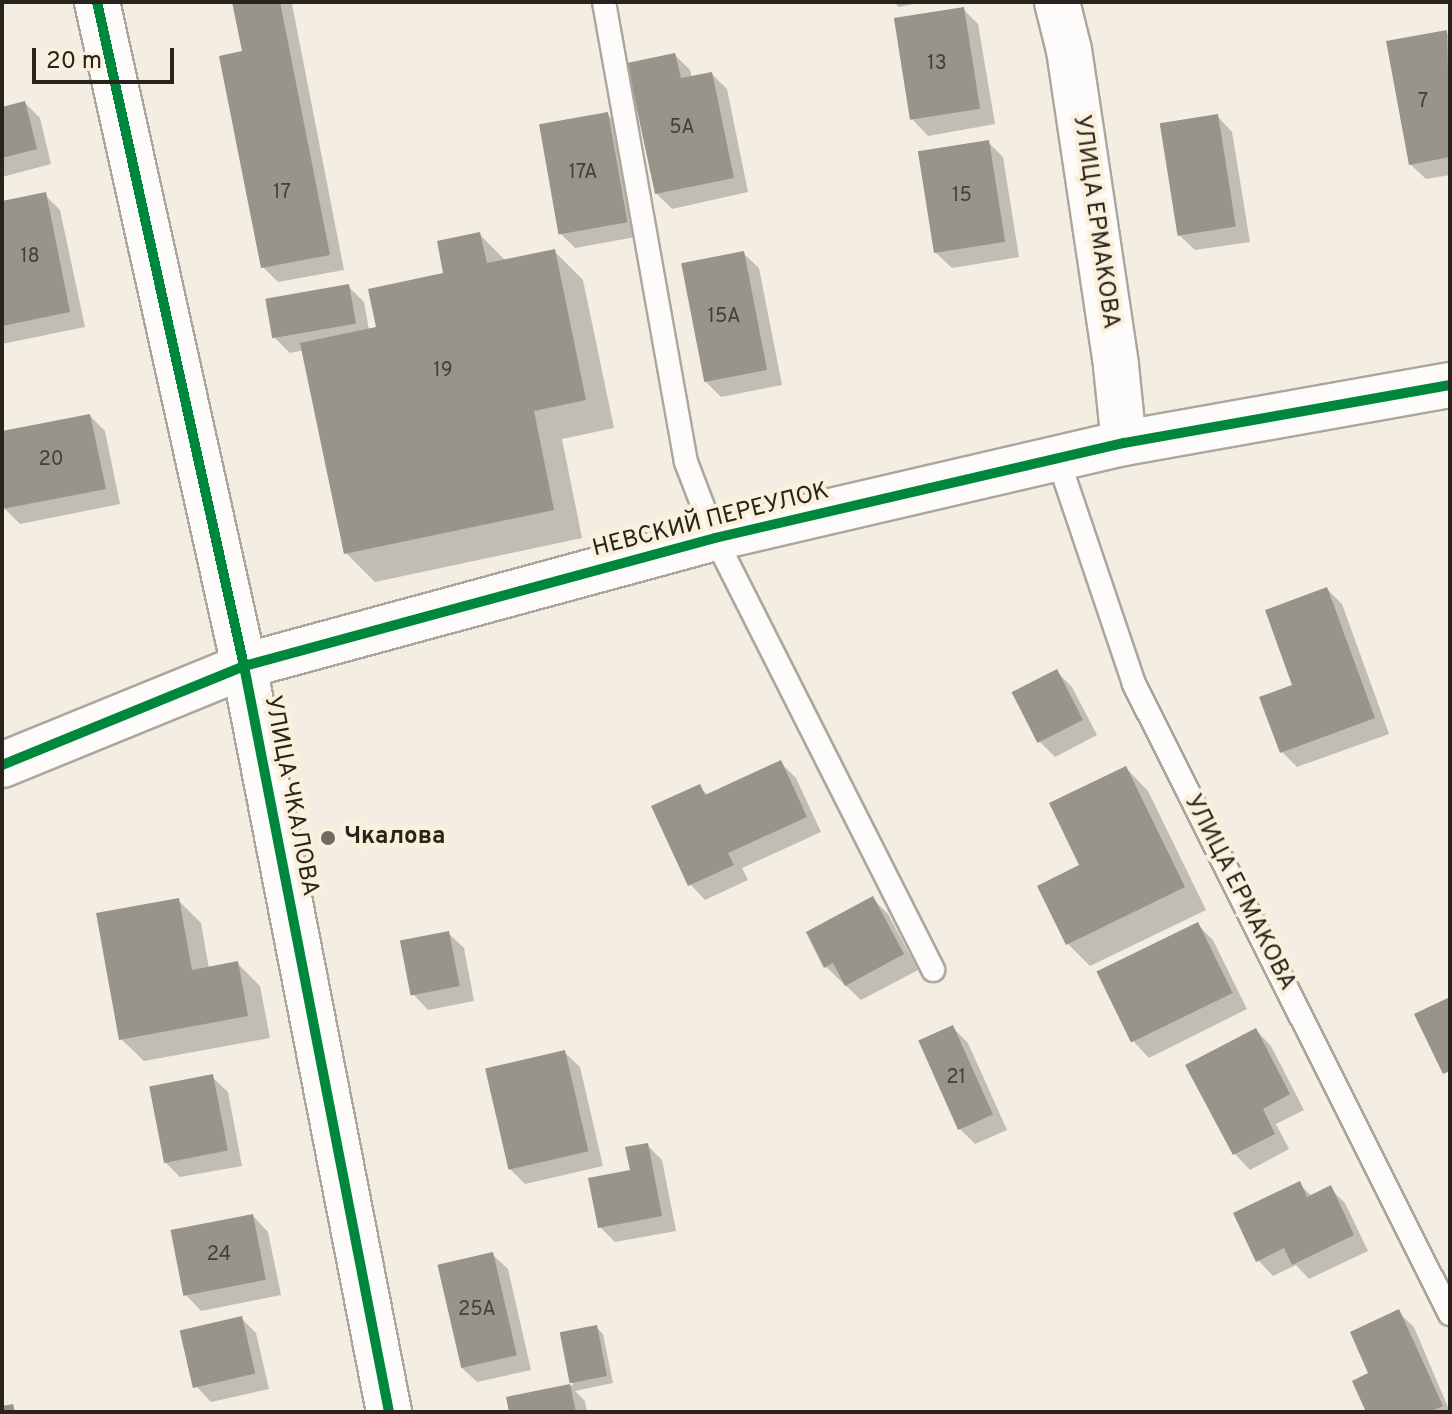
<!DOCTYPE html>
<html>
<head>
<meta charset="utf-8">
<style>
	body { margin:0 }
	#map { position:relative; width:1452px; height:1414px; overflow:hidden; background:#f3ede2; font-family:Overpass,sans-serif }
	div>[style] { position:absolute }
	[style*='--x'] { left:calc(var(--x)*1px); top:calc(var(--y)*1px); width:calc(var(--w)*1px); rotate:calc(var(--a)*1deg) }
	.shadow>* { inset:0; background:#0003 }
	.building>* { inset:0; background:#98938b; transform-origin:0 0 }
	.roads { filter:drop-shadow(2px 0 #aba79e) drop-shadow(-2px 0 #aba79e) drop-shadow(0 2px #aba79e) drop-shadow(0 -2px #aba79e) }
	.service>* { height:22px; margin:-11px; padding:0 11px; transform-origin:11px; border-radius:11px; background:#fdfcfb }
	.minor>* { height:44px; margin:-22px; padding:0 22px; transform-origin:22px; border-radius:22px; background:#fdfcfb }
	.tertiary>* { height:44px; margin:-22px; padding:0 22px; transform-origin:22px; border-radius:22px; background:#fdfcfb }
	.cycleway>* { height:10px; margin:-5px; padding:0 5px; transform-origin:5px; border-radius:5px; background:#00873e }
	.dots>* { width:22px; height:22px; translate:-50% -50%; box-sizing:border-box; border:4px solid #faf0db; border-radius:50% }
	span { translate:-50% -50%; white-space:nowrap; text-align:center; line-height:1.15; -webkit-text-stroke:8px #faf0db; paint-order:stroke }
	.number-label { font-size:20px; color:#444038 }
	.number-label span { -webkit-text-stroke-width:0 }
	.street-label { font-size:24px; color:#28241c }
	.poi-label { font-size:24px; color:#28241c; font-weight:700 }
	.left { translate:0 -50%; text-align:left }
	.frame { position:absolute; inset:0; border:4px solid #28241c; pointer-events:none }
	.scale { position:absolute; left:32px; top:48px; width:142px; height:36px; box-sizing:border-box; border:4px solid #28241c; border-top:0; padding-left:10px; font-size:24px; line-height:28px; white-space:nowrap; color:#28241c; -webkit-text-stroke:6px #faf0db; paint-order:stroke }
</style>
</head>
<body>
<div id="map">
	<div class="shadow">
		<div style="clip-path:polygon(234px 2px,292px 4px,344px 270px,278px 282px,263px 267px,244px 53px)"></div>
		<div style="clip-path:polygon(894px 2px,922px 2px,899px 7px)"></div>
		<div style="clip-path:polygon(963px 9px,978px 24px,995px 124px,928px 136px,913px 120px)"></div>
		<div style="clip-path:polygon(1446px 32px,1450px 36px,1450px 175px,1426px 179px,1410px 164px)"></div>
		<div style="clip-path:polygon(675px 55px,690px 70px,692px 78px,712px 74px,727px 89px,748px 192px,672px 209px,656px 193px)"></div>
		<div style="clip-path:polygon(25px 103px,40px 118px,51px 164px,2px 177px,2px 109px)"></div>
		<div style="clip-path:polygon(607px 114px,623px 129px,641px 236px,575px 248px,560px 233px)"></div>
		<div style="clip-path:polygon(1217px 116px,1232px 132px,1250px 242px,1195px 250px,1179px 235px)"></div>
		<div style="clip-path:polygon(988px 142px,1003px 157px,1019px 257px,952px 268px,936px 253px)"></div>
		<div style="clip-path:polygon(45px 195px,60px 210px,85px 327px,2px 344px,2px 203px)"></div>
		<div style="clip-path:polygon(479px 234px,506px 261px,554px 251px,583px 280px,614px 428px,562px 439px,582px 538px,375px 582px,346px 553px,304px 350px,290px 353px,275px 338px,348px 286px,364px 302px,369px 330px,379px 328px,446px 275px)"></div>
		<div style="clip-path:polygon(743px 253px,759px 268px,782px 385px,721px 397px,706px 382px)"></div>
		<div style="clip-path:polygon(90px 416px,105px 431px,120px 504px,20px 524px,4px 508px,2px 433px)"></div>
		<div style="clip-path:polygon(1327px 589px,1342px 604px,1389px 734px,1297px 767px,1282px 752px,1295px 686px)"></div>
		<div style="clip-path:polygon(1057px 672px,1072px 687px,1097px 735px,1055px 757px,1040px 742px)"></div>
		<div style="clip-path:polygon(781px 763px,796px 778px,821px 832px,742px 868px,748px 880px,705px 900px,690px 884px,699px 786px,709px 796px)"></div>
		<div style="clip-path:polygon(1126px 768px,1148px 791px,1206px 910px,1090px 966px,1068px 944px,1082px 866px)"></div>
		<div style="clip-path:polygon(873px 899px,888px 914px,918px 970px,861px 1000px,825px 966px)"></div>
		<div style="clip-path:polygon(178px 900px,201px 923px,209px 969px,238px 964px,260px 986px,270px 1038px,144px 1061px,121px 1039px)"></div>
		<div style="clip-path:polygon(1197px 924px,1213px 940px,1247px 1009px,1149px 1058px,1134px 1042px)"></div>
		<div style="clip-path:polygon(448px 933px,464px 948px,474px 1001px,428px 1010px,413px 994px)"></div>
		<div style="clip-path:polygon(953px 1028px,968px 1043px,1007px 1130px,975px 1144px,960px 1129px)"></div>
		<div style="clip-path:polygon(1256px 1030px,1271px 1046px,1304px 1110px,1276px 1124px,1289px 1149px,1250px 1170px,1235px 1154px,1188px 1066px)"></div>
		<div style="clip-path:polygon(564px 1052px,580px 1067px,603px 1166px,525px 1184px,510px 1169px)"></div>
		<div style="clip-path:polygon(212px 1077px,228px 1092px,242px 1166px,180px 1177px,165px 1162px)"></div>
		<div style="clip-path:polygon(647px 1145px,662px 1160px,676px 1231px,615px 1242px,600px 1227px)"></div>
		<div style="clip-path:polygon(1299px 1184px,1312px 1196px,1330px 1188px,1345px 1203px,1368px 1251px,1309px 1279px,1296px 1265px,1273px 1276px,1258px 1260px)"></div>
		<div style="clip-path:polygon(253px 1216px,268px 1232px,281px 1295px,201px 1311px,186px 1295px)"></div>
		<div style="clip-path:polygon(492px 1254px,508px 1269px,531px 1370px,477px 1382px,461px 1367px)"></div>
		<div style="clip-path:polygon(1398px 1312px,1414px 1327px,1450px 1412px,1368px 1412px)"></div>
		<div style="clip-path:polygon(241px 1318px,256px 1333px,269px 1389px,211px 1402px,196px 1386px)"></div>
		<div style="clip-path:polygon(596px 1327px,603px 1334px,613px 1383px,575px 1391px,585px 1401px,587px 1412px,511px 1412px,509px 1398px,573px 1385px,562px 1334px)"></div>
	</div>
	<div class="building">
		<div style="clip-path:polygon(232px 2px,280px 2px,330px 255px,261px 268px,219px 56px,242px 51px)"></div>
		<div style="left:964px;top:7px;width:103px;height:71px;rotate:81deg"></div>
		<div style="clip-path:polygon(1447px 30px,1450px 157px,1409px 165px,1386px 41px)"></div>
		<div style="clip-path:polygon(675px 53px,681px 78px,712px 72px,734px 178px,655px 194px,627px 63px)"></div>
		<div style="clip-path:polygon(25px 101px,37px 149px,2px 158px,2px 107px)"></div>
		<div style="left:608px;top:112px;width:112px;height:70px;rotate:80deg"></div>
		<div style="left:1218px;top:114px;width:114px;height:59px;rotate:81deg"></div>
		<div style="left:989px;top:140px;width:103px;height:72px;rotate:81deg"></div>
		<div style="clip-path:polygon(46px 192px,70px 312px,2px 326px,2px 201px)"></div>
		<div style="clip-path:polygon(480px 232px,487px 263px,555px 249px,586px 400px,534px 411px,554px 510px,344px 554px,300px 343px,376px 327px,368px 289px,443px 273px,437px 241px)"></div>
		<div style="left:744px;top:251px;width:121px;height:64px;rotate:79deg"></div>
		<div style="left:349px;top:284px;width:40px;height:85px;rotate:80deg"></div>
		<div style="clip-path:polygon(90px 414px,106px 489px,2px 509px,2px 431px)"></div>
		<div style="clip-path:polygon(1327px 587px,1375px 718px,1280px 753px,1259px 697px,1292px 685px,1265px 610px)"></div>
		<div style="left:1057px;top:669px;width:57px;height:51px;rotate:63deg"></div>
		<div style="clip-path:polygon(781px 760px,807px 817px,728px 853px,734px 865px,688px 886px,651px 806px,700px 784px,705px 795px)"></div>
		<div style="clip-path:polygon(1126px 766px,1185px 887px,1066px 945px,1037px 886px,1079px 865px,1049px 803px)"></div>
		<div style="clip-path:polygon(873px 896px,904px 954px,845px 986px,833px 963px,824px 968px,806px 932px)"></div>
		<div style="clip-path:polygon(179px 898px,192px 970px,238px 961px,248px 1016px,119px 1040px,96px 913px)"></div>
		<div style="left:1198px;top:922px;width:79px;height:113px;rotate:64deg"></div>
		<div style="left:449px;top:931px;width:56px;height:50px;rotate:79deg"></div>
		<div style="clip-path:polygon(1450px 997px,1450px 1071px,1443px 1074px,1414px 1014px)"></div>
		<div style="left:953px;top:1025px;width:98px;height:38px;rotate:66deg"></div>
		<div style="clip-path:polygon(1256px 1028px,1290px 1094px,1263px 1109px,1275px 1134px,1233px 1155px,1185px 1065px)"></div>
		<div style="left:565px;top:1050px;width:104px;height:82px;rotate:77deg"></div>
		<div style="left:213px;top:1074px;width:78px;height:65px;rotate:79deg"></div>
		<div style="clip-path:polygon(648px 1143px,662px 1216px,598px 1228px,588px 1178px,630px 1170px,625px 1147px)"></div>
		<div style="clip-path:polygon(1300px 1181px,1307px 1197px,1331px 1185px,1354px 1235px,1292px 1265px,1284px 1248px,1256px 1262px,1233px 1213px)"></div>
		<div style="left:253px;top:1214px;width:67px;height:84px;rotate:79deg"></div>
		<div style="left:493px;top:1252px;width:106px;height:57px;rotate:77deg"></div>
		<div style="clip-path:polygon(1399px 1309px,1443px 1406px,1429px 1412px,1366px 1412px,1352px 1381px,1368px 1373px,1350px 1332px)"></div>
		<div style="left:242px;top:1316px;width:59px;height:64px;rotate:77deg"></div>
		<div style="left:597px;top:1325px;width:52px;height:38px;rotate:79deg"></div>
		<div style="clip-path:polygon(570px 1384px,576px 1412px,509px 1412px,506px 1397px)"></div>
		<div style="clip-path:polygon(13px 1404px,15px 1412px,2px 1412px,2px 1406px)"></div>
	</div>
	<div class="roads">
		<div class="service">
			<div style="--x:604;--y:2;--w:467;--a:79.9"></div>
			<div style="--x:686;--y:462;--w:81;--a:69.1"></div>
			<div style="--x:715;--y:538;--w:484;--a:63.2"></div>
			<div style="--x:1058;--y:459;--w:237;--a:71.3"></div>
			<div style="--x:1134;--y:684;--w:705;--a:63.36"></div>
		</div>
		<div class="minor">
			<div style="--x:1057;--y:2;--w:49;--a:76"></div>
			<div style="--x:1069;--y:50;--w:319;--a:81.5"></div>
			<div style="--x:1116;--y:366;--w:77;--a:84.1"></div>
			<div style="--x:2;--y:765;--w:261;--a:-22.2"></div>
			<div style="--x:244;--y:666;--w:488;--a:-15.2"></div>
			<div style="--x:715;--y:538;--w:420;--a:-13.1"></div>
			<div style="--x:1124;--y:443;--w:331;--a:-10.1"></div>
		</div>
		<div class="tertiary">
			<div style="--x:97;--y:2;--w:680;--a:77.52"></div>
			<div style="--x:244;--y:666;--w:760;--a:79"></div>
		</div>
	</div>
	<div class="cycleway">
		<div style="--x:97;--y:2;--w:680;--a:77.52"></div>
		<div style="--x:244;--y:666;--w:760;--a:79"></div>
		<div style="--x:2;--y:765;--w:261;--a:-22.2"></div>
		<div style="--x:244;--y:666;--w:488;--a:-15.2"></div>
		<div style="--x:715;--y:538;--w:420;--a:-13.1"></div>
		<div style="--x:1124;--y:443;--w:331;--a:-10.1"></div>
	</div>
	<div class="dots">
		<div style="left:328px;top:838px;background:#6f6a61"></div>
	</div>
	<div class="number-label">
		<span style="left:937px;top:64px">13</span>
		<span style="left:1423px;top:102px">7</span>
		<span style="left:682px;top:128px">5А</span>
		<span style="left:583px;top:173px">17А</span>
		<span style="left:282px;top:193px">17</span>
		<span style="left:962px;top:196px">15</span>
		<span style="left:30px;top:257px">18</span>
		<span style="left:724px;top:317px">15А</span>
		<span style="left:443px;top:371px">19</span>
		<span style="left:51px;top:460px">20</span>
		<span style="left:956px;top:1078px">21</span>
		<span style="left:219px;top:1255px">24</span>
		<span style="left:477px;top:1310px">25А</span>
	</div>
	<div class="street-label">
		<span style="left:1095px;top:222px;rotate:82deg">УЛИЦА ЕРМАКОВА</span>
		<span style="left:711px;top:521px;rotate:-14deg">НЕВСКИЙ ПЕРЕУЛОК</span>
		<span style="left:290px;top:796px;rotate:79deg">УЛИЦА ЧКАЛОВА</span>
		<span style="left:1239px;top:893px;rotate:63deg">УЛИЦА ЕРМАКОВА</span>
	</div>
	<div class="poi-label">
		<span class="left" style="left:344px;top:838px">Чкалова</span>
	</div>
	<div class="frame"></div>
	<div class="scale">20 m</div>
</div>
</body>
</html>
